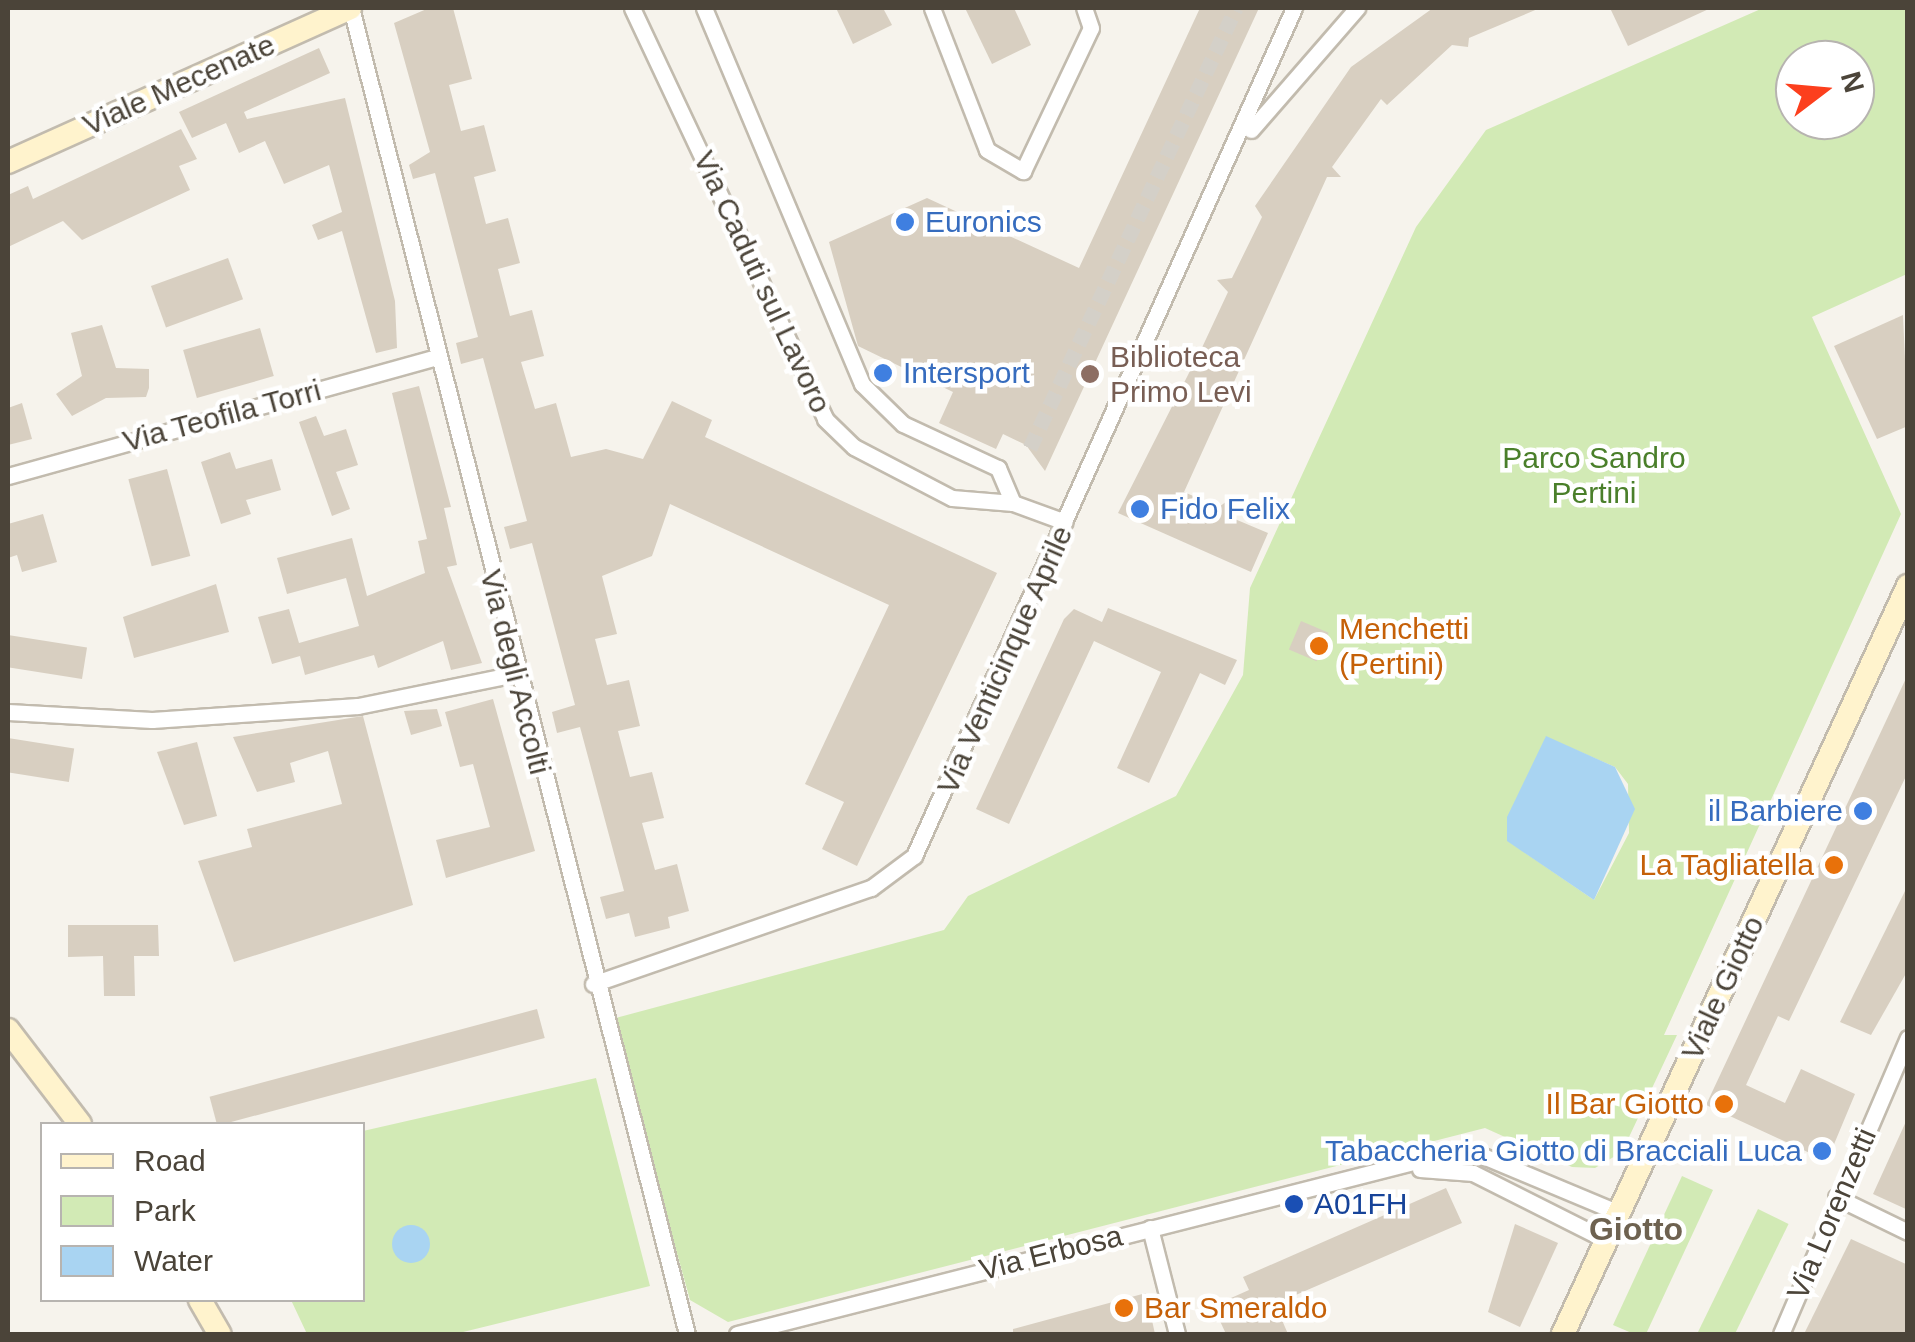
<!DOCTYPE html>
<html>
<head>
<meta charset="utf-8">
<style>
	body { margin:0 }
	#map { position:relative; width:1915px; height:1342px; overflow:hidden; background:#f6f3ec; font-family:Helvetica,sans-serif }
	div>[style] { position:absolute }
	[style*='--x'] { left:calc(var(--x)*1px); top:calc(var(--y)*1px); width:calc(var(--w)*1px); rotate:calc(var(--a)*1deg) }
	.green>* { inset:0; background:#d2eab5; transform-origin:0 0 }
	.water>* { inset:0; background:#a9d4f2 }
	.round { border-radius:50% }
	.building>* { inset:0; background:#d8cfc1; transform-origin:0 0 }
	.street-tunnel>* { height:15px; margin-top:-7.5px; transform-origin:0; background:repeating-linear-gradient(90deg,#d4d0c8 0 15px,transparent 0 23px) }
	.roads { filter:drop-shadow(2px 0 #c2bbae) drop-shadow(-2px 0 #c2bbae) drop-shadow(0 2px #c2bbae) drop-shadow(0 -2px #c2bbae) }
	.street>* { height:15px; margin:-7.5px; padding:0 7.5px; transform-origin:7.5px; border-radius:7.5px; background:#fff }
	.secondary>* { height:22px; margin:-11px; padding:0 11px; transform-origin:11px; border-radius:11px; background:#fff3cd }
	.dots>* { width:28px; height:28px; translate:-50% -50%; box-sizing:border-box; border:5px solid #fff; border-radius:50% }
	span { translate:-50% -50%; white-space:nowrap; text-align:center; line-height:1.15; -webkit-text-stroke:9px #fff; paint-order:stroke }
	.street-label { font-size:30px; color:#4b4439 }
	.shop-label { font-size:30px; color:#366cbe }
	.left { translate:0 -50%; text-align:left }
	.right { translate:-100% -50%; text-align:right }
	.education-label { font-size:30px; color:#785e54 }
	.park-label { font-size:30px; color:#4a7f2a }
	.food-label { font-size:30px; color:#c56008 }
	.transit-label { font-size:30px; color:#164399 }
	.neighbourhood-label { font-size:32px; color:#6e6250; font-weight:700 }
	.frame { position:absolute; inset:0; border:10px solid #4b4439; pointer-events:none }
	.legend { position:absolute; left:40px; top:1122px; width:325px; height:180px; box-sizing:border-box; background:#fff; border:2px solid #b7b4b0; margin:0; padding:12px 18px; list-style:none; font-size:30px; color:#4b4439 }
	.legend li { display:flex; align-items:center; gap:20px; height:50px }
	.legend b { width:50px; border:2px solid #b7b4b0 }
	.north { position:absolute; left:1775px; top:40px; width:100px; height:100px; box-sizing:border-box; background:#fff; border:2px solid #b7b4b0; border-radius:50%; rotate:74deg; font-size:28px; font-weight:700; line-height:40px; text-align:center; color:#4b4439 }
	.north::after { content:''; display:block; margin:auto; width:35px; height:45px; background:#fc3f1d; clip-path:polygon(50% 0,100% 100%,50% 72%,0 100%) }
</style>
</head>
<body>
<div id="map">
	<div class="green">
		<div style="clip-path:polygon(evenodd,1763px 8px,1907px 8px,1907px 274px,1812px 317px,1901px 514px,1664px 1035px,1677px 1035px,1622px 1152px,1595px 1168px,1572px 1167px,1485px 1128px,728px 1322px,690px 1300px,612px 1019px,944px 930px,968px 896px,1176px 796px,1243px 675px,1250px 588px,1416px 227px,1486px 130px,1763px 8px,1795px 60px,1855px 60px,1855px 120px,1795px 120px,1795px 60px,1763px 8px,1546px 737px,1615px 767px,1628px 784px,1629px 833px,1594px 900px,1508px 841px,1546px 737px)"></div>
		<div style="clip-path:polygon(596px 1078px,650px 1286px,455px 1334px,307px 1334px,291px 1300px,362px 1300px,363px 1131px)"></div>
		<div style="clip-path:polygon(1682px 1176px,1713px 1190px,1646px 1334px,1634px 1334px,1613px 1325px)"></div>
		<div style="left:1758px;top:1209px;width:34px;height:138px;rotate:26deg"></div>
	</div>
	<div class="water">
		<div style="clip-path:polygon(1546px 736px,1615px 767px,1635px 809px,1594px 900px,1507px 841px,1507px 817px)"></div>
		<div class="round" style="left:392px;top:1225px;width:38px;height:38px"></div>
	</div>
	<div class="building">
		<div style="clip-path:polygon(429px 8px,453px 8px,472px 79px,449px 85px,461px 131px,484px 125px,496px 171px,474px 177px,486px 224px,508px 218px,520px 263px,498px 269px,510px 316px,532px 310px,544px 356px,521px 362px,535px 409px,556px 403px,571px 457px,606px 449px,643px 459px,672px 401px,712px 420px,705px 437px,997px 573px,857px 866px,822px 849px,844px 802px,805px 784px,889px 605px,670px 504px,652px 556px,602px 576px,617px 634px,595px 639px,607px 685px,629px 680px,640px 726px,618px 731px,630px 777px,652px 772px,664px 818px,642px 823px,655px 870px,677px 864px,689px 911px,668px 917px,670px 928px,635px 937px,629px 913px,606px 919px,600px 897px,624px 891px,580px 727px,557px 733px,552px 712px,575px 705px,532px 543px,510px 549px,504px 527px,527px 521px,483px 358px,461px 364px,456px 343px,478px 337px,435px 173px,413px 179px,409px 165px,430px 152px,394px 23px)"></div>
		<div style="clip-path:polygon(836px 8px,883px 8px,892px 25px,853px 44px)"></div>
		<div style="clip-path:polygon(965px 8px,1014px 8px,1031px 45px,992px 64px)"></div>
		<div style="clip-path:polygon(1200px 8px,1259px 8px,1045px 471px,1026px 445px,1003px 434px,996px 449px,939px 423px,953px 392px,858px 346px,829px 242px,927px 198px,1079px 268px)"></div>
		<div style="clip-path:polygon(1433px 8px,1540px 8px,1469px 38px,1468px 47px,1452px 45px,1387px 105px,1381px 99px,1332px 167px,1341px 177px,1327px 177px,1184px 492px,1219px 507px,1227px 501px,1230px 517px,1268px 533px,1251px 572px,1118px 513px,1192px 367px,1184px 355px,1199px 354px,1228px 292px,1217px 280px,1232px 278px,1262px 217px,1255px 206px,1351px 67px)"></div>
		<div style="clip-path:polygon(1610px 8px,1711px 8px,1628px 46px)"></div>
		<div style="clip-path:polygon(319px 48px,330px 73px,244px 112px,247px 119px,345px 98px,395px 301px,397px 348px,376px 353px,342px 231px,318px 240px,312px 225px,342px 212px,329px 165px,284px 184px,265px 141px,239px 153px,226px 123px,192px 138px,179px 112px)"></div>
		<div style="clip-path:polygon(181px 129px,197px 159px,179px 166px,190px 190px,82px 240px,63px 221px,8px 247px,8px 195px,28px 186px,33px 199px)"></div>
		<div style="left:228px;top:258px;width:44px;height:82px;rotate:70deg"></div>
		<div style="clip-path:polygon(1903px 315px,1908px 426px,1877px 439px,1834px 346px)"></div>
		<div style="clip-path:polygon(102px 325px,116px 368px,149px 369px,149px 388px,146px 397px,106px 398px,72px 416px,56px 394px,82px 376px,71px 333px)"></div>
		<div style="left:260px;top:328px;width:50px;height:80px;rotate:74deg"></div>
		<div style="clip-path:polygon(419px 386px,451px 507px,444px 508px,457px 565px,447px 567px,482px 663px,451px 670px,443px 641px,378px 668px,374px 655px,305px 675px,300px 656px,272px 664px,258px 617px,289px 609px,299px 643px,359px 626px,346px 578px,287px 594px,277px 558px,352px 538px,367px 596px,425px 573px,418px 541px,427px 539px,392px 393px)"></div>
		<div style="clip-path:polygon(22px 403px,32px 439px,8px 445px,8px 408px)"></div>
		<div style="clip-path:polygon(316px 416px,324px 436px,346px 429px,358px 465px,336px 472px,350px 509px,332px 516px,299px 422px)"></div>
		<div style="clip-path:polygon(230px 452px,236px 469px,272px 459px,281px 490px,246px 500px,251px 514px,221px 524px,201px 462px)"></div>
		<div style="left:167px;top:469px;width:90px;height:40px;rotate:75deg"></div>
		<div style="clip-path:polygon(43px 514px,57px 562px,22px 572px,17px 555px,8px 558px,8px 524px)"></div>
		<div style="clip-path:polygon(216px 584px,229px 632px,134px 658px,123px 617px)"></div>
		<div style="clip-path:polygon(1108px 608px,1237px 660px,1225px 685px,1200px 673px,1149px 783px,1117px 768px,1161px 672px,1094px 641px,1009px 824px,976px 809px,1064px 619px,1074px 609px,1102px 622px)"></div>
		<div style="left:1301px;top:621px;width:30px;height:31px;rotate:23deg"></div>
		<div style="left:8px;top:635px;width:80px;height:32px;rotate:9deg"></div>
		<div style="clip-path:polygon(1908px 674px,1908px 772px,1789px 1021px,1778px 1016px,1746px 1085px,1785px 1103px,1801px 1069px,1855px 1094px,1827px 1161px,1706px 1105px)"></div>
		<div style="clip-path:polygon(493px 699px,535px 851px,446px 878px,436px 840px,490px 827px,473px 764px,460px 767px,445px 712px)"></div>
		<div style="clip-path:polygon(437px 709px,442px 726px,411px 735px,404px 711px)"></div>
		<div style="clip-path:polygon(363px 716px,413px 905px,234px 962px,198px 861px,252px 847px,247px 829px,342px 804px,328px 751px,290px 763px,295px 782px,257px 792px,233px 737px)"></div>
		<div style="left:8px;top:738px;width:67px;height:34px;rotate:9deg"></div>
		<div style="clip-path:polygon(197px 742px,217px 816px,184px 825px,157px 752px)"></div>
		<div style="clip-path:polygon(1908px 885px,1908px 970px,1871px 1035px,1840px 1022px)"></div>
		<div style="clip-path:polygon(68px 925px,158px 925px,159px 956px,134px 956px,135px 996px,104px 996px,103px 956px,68px 957px)"></div>
		<div style="left:537px;top:1009px;width:30px;height:339px;rotate:75deg"></div>
		<div style="clip-path:polygon(1908px 1117px,1908px 1210px,1873px 1194px)"></div>
		<div style="clip-path:polygon(1446px 1188px,1462px 1223px,1275px 1304px,1288px 1334px,1226px 1334px,1213px 1306px,1249px 1290px,1243px 1277px)"></div>
		<div style="clip-path:polygon(1515px 1224px,1558px 1243px,1520px 1327px,1488px 1312px)"></div>
		<div style="clip-path:polygon(1851px 1239px,1908px 1265px,1908px 1334px,1804px 1334px)"></div>
		<div style="clip-path:polygon(1146px 1293px,1155px 1334px,1013px 1334px,1013px 1329px)"></div>
	</div>
	<div class="street-tunnel">
		<div style="--x:1030;--y:448;--w:486;--a:-64.9"></div>
	</div>
	<div class="roads">
		<div class="street">
			<div style="--x:351;--y:8;--w:1368;--a:75.78"></div>
			<div style="--x:632;--y:8;--w:454;--a:64.8"></div>
			<div style="--x:825;--y:419;--w:40;--a:44"></div>
			<div style="--x:854;--y:447;--w:110;--a:27.5"></div>
			<div style="--x:952;--y:498;--w:61;--a:4.7"></div>
			<div style="--x:704;--y:8;--w:408;--a:67.2"></div>
			<div style="--x:862;--y:384;--w:57;--a:44.3"></div>
			<div style="--x:903;--y:424;--w:105;--a:24.9"></div>
			<div style="--x:998;--y:468;--w:38;--a:67"></div>
			<div style="--x:1013;--y:503;--w:55;--a:20.1"></div>
			<div style="--x:932;--y:8;--w:152;--a:68.8"></div>
			<div style="--x:987;--y:150;--w:42;--a:30.3"></div>
			<div style="--x:1023;--y:171;--w:158;--a:-64.6"></div>
			<div style="--x:1091;--y:28;--w:21;--a:-109"></div>
			<div style="--x:1251;--y:130;--w:162;--a:-49"></div>
			<div style="--x:8;--y:476;--w:445;--a:-15.5"></div>
			<div style="--x:8;--y:712;--w:144;--a:3.2"></div>
			<div style="--x:152;--y:720;--w:206;--a:-3.9"></div>
			<div style="--x:358;--y:706;--w:160;--a:-11.5"></div>
			<div style="--x:593;--y:984;--w:294;--a:-19.1"></div>
			<div style="--x:871;--y:888;--w:54;--a:-36.7"></div>
			<div style="--x:914;--y:856;--w:929;--a:-65.86"></div>
			<div style="--x:1420;--y:1169;--w:53;--a:4.3"></div>
			<div style="--x:1473;--y:1173;--w:149;--a:26.7"></div>
			<div style="--x:1836;--y:1197;--w:80;--a:25.9"></div>
			<div style="--x:1150;--y:1228;--w:109;--a:75.7"></div>
			<div style="--x:737;--y:1334;--w:714;--a:-14.27"></div>
			<div style="--x:1429;--y:1158;--w:54;--a:-2.1"></div>
			<div style="--x:1483;--y:1156;--w:147;--a:22.7"></div>
			<div style="--x:1781;--y:1334;--w:322;--a:-66.8"></div>
		</div>
		<div class="secondary">
			<div style="--x:8;--y:162;--w:375;--a:-24.2"></div>
			<div style="--x:8;--y:1030;--w:118;--a:52.5"></div>
			<div style="--x:200;--y:1300;--w:39;--a:60"></div>
			<div style="--x:1563;--y:1334;--w:824;--a:-65.24"></div>
		</div>
	</div>
	<div class="dots">
		<div style="left:905px;top:222px;background:#3f7fe0"></div>
		<div style="left:883px;top:373px;background:#3f7fe0"></div>
		<div style="left:1090px;top:374px;background:#8d6e63"></div>
		<div style="left:1140px;top:509px;background:#3f7fe0"></div>
		<div style="left:1319px;top:646px;background:#e8710a"></div>
		<div style="left:1863px;top:811px;background:#3f7fe0"></div>
		<div style="left:1834px;top:865px;background:#e8710a"></div>
		<div style="left:1724px;top:1104px;background:#e8710a"></div>
		<div style="left:1822px;top:1151px;background:#3f7fe0"></div>
		<div style="left:1294px;top:1204px;background:#1a4fb4"></div>
		<div style="left:1124px;top:1308px;background:#e8710a"></div>
	</div>
	<div class="street-label">
		<span style="left:179px;top:85px;rotate:-24deg">Viale Mecenate</span>
		<span style="left:762px;top:282px;rotate:65deg">Via Caduti sul Lavoro</span>
		<span style="left:222px;top:416px;rotate:-15deg">Via Teofila Torri</span>
		<span style="left:1005px;top:660px;rotate:-66deg">Via Venticinque Aprile</span>
		<span style="left:515px;top:672px;rotate:76deg">Via degli Accolti</span>
		<span style="left:1723px;top:988px;rotate:-65deg">Viale Giotto</span>
		<span style="left:1832px;top:1214px;rotate:-67deg">Via Lorenzetti</span>
		<span style="left:1051px;top:1253px;rotate:-14deg">Via Erbosa</span>
	</div>
	<div class="shop-label">
		<span class="left" style="left:925px;top:222px">Euronics</span>
		<span class="left" style="left:903px;top:373px">Intersport</span>
		<span class="left" style="left:1160px;top:509px">Fido Felix</span>
		<span class="right" style="left:1843px;top:811px">il Barbiere</span>
		<span class="right" style="left:1802px;top:1151px">Tabaccheria Giotto di Bracciali Luca</span>
	</div>
	<div class="education-label">
		<span class="left" style="left:1110px;top:374px">Biblioteca<br>Primo Levi</span>
	</div>
	<div class="park-label">
		<span style="left:1594px;top:475px">Parco Sandro<br>Pertini</span>
	</div>
	<div class="food-label">
		<span class="left" style="left:1339px;top:646px">Menchetti<br>(Pertini)</span>
		<span class="right" style="left:1814px;top:865px">La Tagliatella</span>
		<span class="right" style="left:1704px;top:1104px">Il Bar Giotto</span>
		<span class="left" style="left:1144px;top:1308px">Bar Smeraldo</span>
	</div>
	<div class="transit-label">
		<span class="left" style="left:1314px;top:1204px">A01FH</span>
	</div>
	<div class="neighbourhood-label">
		<span style="left:1636px;top:1229px">Giotto</span>
	</div>
	<div class="frame"></div>
	<ul class="legend">
	<li><b style="height:12px;background:#fff3cd"></b>Road</li>
	<li><b style="height:28px;background:#d2eab5"></b>Park</li>
	<li><b style="height:28px;background:#a9d4f2"></b>Water</li>
	</ul>
	<div class="north">N</div>
</div>
</body>
</html>
